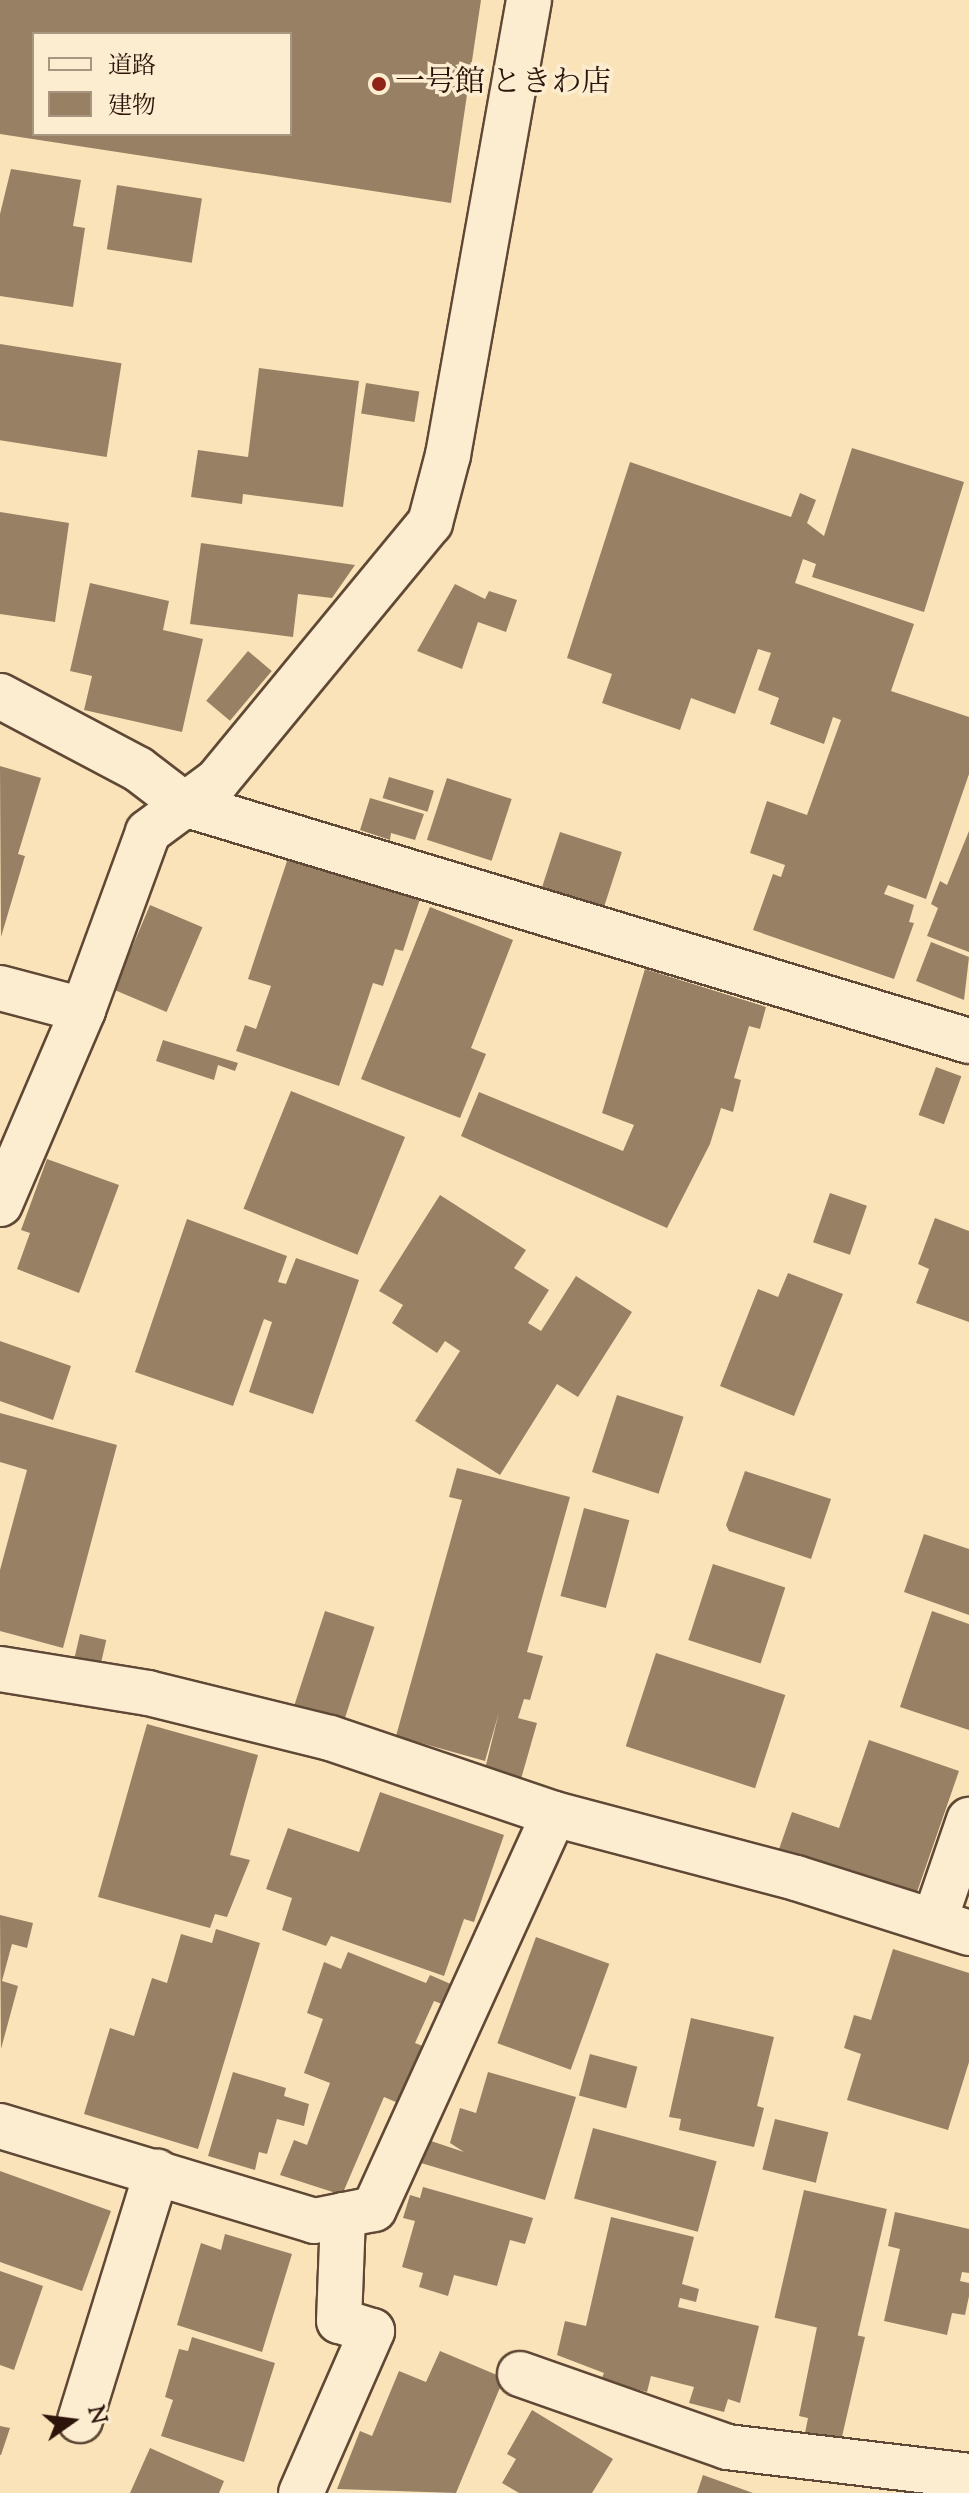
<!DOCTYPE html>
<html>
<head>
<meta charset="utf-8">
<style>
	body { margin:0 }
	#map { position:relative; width:969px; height:2493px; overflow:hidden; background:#fae3b8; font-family:"Sorts Mill Goudy","Noto Serif JP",serif }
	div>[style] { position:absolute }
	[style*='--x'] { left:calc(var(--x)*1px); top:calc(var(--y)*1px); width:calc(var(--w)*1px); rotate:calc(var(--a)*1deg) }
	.building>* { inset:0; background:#988064; transform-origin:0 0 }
	.roads { filter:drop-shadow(2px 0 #604836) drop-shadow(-2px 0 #604836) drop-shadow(0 2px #604836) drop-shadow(0 -2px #604836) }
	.minor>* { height:44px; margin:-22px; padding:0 22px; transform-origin:22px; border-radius:22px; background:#fcedd1 }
	.dots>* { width:22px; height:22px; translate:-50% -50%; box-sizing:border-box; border:4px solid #fcedd1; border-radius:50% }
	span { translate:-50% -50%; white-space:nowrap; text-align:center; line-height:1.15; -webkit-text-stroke:7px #fcedd1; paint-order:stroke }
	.poi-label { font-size:30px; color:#2d140a }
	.left { translate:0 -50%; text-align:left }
	.legend { position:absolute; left:32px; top:32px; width:260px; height:104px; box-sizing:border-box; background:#fcedd1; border:2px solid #a99681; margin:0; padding:10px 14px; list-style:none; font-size:24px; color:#2d140a }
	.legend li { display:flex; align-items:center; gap:16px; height:40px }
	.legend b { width:40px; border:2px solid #a99681 }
	.north { position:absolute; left:32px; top:2381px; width:80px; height:80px; -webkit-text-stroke:6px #fcedd1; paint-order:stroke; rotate:76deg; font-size:22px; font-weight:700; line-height:32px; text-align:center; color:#2d140a }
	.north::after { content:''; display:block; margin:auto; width:28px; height:36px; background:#2d140a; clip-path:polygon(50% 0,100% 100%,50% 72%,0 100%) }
</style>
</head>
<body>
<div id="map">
	<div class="building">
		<div style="clip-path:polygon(evenodd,0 0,481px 0,451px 203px,0 134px,0 0,34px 34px,290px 34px,290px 134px,34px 134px,34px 34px)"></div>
		<div style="clip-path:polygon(11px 169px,81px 180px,73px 226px,85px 228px,73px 307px,0 296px,0 214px)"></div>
		<div style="left:117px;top:185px;width:86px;height:65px;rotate:9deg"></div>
		<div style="left:0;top:344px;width:123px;height:95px;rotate:9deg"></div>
		<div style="clip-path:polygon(259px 368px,359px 381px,343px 507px,243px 494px,242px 504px,191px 497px,198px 450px,248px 457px)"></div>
		<div style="left:366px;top:383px;width:54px;height:31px;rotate:9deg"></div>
		<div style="clip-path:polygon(852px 448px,964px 482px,924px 612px,812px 577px,816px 564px,803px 559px,795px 583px,914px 624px,891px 691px,969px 717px,969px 774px,926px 899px,888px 885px,884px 894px,914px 905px,909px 922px,914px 923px,894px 979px,753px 930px,773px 874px,781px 877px,785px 865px,750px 853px,767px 801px,807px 815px,841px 720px,833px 717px,824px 744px,770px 724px,779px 698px,758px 690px,771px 653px,758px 649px,735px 714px,691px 698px,680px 730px,602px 703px,612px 674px,567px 658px,630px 462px,791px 517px,800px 493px,816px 500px,807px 523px,824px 536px)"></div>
		<div style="clip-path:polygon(0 512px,69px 523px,55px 622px,0 614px)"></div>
		<div style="clip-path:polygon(201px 543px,355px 565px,332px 598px,298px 594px,293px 637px,190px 624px)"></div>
		<div style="clip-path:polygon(90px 583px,169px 601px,163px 630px,203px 639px,182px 732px,84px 710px,92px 676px,70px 671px)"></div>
		<div style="clip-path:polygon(455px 584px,485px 599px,489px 591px,517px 600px,506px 632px,478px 622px,462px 669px,417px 651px)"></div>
		<div style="left:248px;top:651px;width:31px;height:65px;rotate:40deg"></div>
		<div style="clip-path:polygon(0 766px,41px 778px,18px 854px,25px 856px,1px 937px)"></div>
		<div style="left:389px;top:777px;width:47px;height:22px;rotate:17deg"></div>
		<div style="left:447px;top:778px;width:68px;height:65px;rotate:18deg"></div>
		<div style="clip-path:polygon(370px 798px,424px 814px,415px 840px,391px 833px,390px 840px,360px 830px)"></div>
		<div style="clip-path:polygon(969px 831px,969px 952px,927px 936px,938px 908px,931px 904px,940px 881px,947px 885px)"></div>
		<div style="left:560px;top:832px;width:65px;height:59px;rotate:18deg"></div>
		<div style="clip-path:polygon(289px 855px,420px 899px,403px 951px,395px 949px,383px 986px,373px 983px,339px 1086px,236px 1051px,245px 1025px,256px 1029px,271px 986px,248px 979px)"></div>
		<div style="left:150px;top:905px;width:57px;height:92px;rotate:23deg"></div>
		<div style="clip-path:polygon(430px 907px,513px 940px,471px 1048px,486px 1054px,460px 1118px,361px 1079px)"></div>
		<div style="clip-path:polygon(931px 942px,969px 957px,964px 1000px,916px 981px)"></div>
		<div style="clip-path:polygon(645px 969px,766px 1007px,760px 1029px,749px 1026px,734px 1078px,741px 1080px,733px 1112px,721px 1108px,710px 1144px,667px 1228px,461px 1136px,479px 1092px,623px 1151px,634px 1125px,602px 1113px)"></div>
		<div style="clip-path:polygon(163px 1040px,238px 1063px,235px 1071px,218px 1065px,214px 1080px,156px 1061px)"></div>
		<div style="left:936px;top:1067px;width:27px;height:51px;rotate:20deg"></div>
		<div style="left:291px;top:1091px;width:123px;height:127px;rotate:22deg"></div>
		<div style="clip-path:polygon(47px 1159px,119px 1185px,79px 1293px,17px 1269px,30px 1233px,21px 1230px)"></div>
		<div style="left:830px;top:1193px;width:39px;height:52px;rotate:19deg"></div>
		<div style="clip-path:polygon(440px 1195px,526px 1250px,514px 1268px,549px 1290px,528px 1323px,541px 1331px,576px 1276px,632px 1312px,578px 1397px,557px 1384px,500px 1475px,415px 1421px,460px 1351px,445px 1341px,437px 1353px,392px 1323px,403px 1305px,379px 1291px)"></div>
		<div style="clip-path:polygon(935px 1218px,969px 1231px,969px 1322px,916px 1303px,929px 1269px,918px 1264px)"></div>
		<div style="clip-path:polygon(187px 1219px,287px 1256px,278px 1282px,286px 1284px,296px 1258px,359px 1280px,313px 1414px,249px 1392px,272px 1322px,264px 1319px,233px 1406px,135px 1372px)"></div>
		<div style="clip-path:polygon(788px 1273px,843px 1294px,794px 1416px,720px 1386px,758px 1289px,778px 1297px)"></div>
		<div style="clip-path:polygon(0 1341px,71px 1366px,53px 1420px,0 1401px)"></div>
		<div style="left:617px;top:1395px;width:70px;height:81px;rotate:18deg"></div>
		<div style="clip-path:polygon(0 1413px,117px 1445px,63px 1648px,0 1631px,0 1570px,27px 1470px,0 1462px)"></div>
		<div style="clip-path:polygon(457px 1468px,570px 1497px,527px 1652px,543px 1656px,530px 1700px,524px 1699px,518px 1718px,537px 1723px,521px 1779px,485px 1769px,499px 1712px,485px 1761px,396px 1736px,462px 1500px,449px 1497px)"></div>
		<div style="clip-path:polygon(745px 1471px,831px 1499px,811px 1559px,729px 1531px,726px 1525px)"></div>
		<div style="left:584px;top:1508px;width:47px;height:91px;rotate:15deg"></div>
		<div style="clip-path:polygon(924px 1534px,969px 1549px,969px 1615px,904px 1592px)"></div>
		<div style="left:713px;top:1564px;width:76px;height:80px;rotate:18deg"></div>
		<div style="left:325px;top:1611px;width:52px;height:100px;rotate:18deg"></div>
		<div style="clip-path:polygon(932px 1611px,969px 1624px,969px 1730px,900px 1707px)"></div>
		<div style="left:80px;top:1634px;width:27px;height:28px;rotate:13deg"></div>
		<div style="left:656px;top:1653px;width:136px;height:98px;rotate:18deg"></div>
		<div style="clip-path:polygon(147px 1724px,258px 1755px,230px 1855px,250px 1860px,227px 1917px,215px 1914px,210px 1928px,98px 1897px)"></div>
		<div style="clip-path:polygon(869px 1740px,959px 1771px,917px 1892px,778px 1852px,792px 1812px,839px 1828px)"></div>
		<div style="clip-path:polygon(380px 1792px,504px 1835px,474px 1922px,464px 1919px,444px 1976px,331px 1936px,326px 1946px,282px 1930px,292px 1898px,266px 1889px,288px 1828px,359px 1852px)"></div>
		<div style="clip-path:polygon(0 1915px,33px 1923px,27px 1948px,12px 1944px,2px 1981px,18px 1986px,1px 2049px)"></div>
		<div style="clip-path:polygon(216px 1929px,260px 1943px,198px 2149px,84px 2114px,110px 2028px,134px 2036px,152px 1978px,167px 1983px,181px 1934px,212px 1943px)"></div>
		<div style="left:536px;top:1937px;width:78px;height:113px;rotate:20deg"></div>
		<div style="clip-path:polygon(893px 1949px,969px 1973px,969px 2062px,948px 2130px,847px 2100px,861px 2054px,844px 2048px,854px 2015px,871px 2020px)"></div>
		<div style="clip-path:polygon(348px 1952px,426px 1983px,430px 1975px,460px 1988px,450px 2007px,434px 2001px,415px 2043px,428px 2048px,403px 2105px,384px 2097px,342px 2195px,280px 2175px,294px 2140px,307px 2145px,330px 2083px,304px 2073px,323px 2019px,307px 2013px,324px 1962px,341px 1969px)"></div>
		<div style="clip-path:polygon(691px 2018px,774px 2037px,757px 2106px,764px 2108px,754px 2147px,679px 2130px,681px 2119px,669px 2117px)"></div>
		<div style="left:590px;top:2054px;width:49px;height:43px;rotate:15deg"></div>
		<div style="clip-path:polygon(233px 2072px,286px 2088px,284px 2096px,309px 2104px,304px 2126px,277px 2119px,267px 2154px,259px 2152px,255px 2170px,208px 2156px)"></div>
		<div style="clip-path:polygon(488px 2072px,576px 2097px,545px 2200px,421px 2163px,428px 2140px,464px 2152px,450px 2143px,460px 2108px,476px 2113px)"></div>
		<div style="left:775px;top:2119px;width:55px;height:52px;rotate:14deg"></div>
		<div style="left:593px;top:2128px;width:128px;height:73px;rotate:15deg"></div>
		<div style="clip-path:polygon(0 2171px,111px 2211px,82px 2291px,0 2262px)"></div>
		<div style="clip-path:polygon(423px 2187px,533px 2218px,525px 2244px,510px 2240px,497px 2286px,454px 2275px,448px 2296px,419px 2287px,423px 2273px,402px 2267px,415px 2221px,403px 2218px,410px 2195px,420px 2198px)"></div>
		<div style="left:804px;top:2190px;width:85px;height:131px;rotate:13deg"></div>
		<div style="clip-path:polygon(895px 2212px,969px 2229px,969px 2273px,962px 2272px,960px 2281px,969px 2283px,969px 2296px,965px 2315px,952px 2313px,947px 2335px,884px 2321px,900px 2249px,888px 2246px)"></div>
		<div style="clip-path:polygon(611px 2217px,694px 2237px,682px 2284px,699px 2289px,696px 2302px,680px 2298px,678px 2307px,759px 2326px,740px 2403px,728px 2399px,724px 2412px,689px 2403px,694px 2387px,651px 2376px,647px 2392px,601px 2380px,604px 2373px,557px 2355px,565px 2321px,586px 2326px)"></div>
		<div style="clip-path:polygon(225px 2234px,292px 2254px,262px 2352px,177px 2325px,201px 2243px,221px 2250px)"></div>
		<div style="clip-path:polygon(0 2271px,43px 2286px,14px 2370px,0 2365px)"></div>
		<div style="clip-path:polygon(817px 2327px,865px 2337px,841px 2441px,805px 2433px,808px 2418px,799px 2416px)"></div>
		<div style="clip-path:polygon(192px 2337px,275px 2363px,244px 2462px,161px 2436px,173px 2400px,165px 2397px,179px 2349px,188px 2351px)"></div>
		<div style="clip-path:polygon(440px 2351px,504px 2378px,456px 2493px,337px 2489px,360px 2431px,372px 2436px,399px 2371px,426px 2382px)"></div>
		<div style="clip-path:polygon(532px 2410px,613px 2459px,592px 2493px,519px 2493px,502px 2483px,516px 2459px,507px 2454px)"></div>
		<div style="clip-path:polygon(0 2426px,10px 2428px,1px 2455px,0 2455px)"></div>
		<div style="clip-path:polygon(150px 2448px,224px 2481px,219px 2493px,130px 2493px)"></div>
		<div style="clip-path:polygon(703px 2475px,753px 2493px,697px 2493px)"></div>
	</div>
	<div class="roads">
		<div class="minor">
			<div style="--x:0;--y:696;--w:156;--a:27.9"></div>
			<div style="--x:138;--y:769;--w:58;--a:37.3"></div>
			<div style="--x:184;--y:804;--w:820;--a:16.8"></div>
			<div style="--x:0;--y:988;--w:86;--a:14.8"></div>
			<div style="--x:0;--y:1204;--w:211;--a:-66.8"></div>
			<div style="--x:83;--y:1010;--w:189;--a:-69.9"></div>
			<div style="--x:148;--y:832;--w:86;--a:-36.5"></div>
			<div style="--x:217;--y:781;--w:335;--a:-50.5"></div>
			<div style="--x:430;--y:523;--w:70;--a:-75.2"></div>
			<div style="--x:448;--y:455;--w:462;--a:-79.9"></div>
			<div style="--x:0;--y:1669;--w:150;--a:9.2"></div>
			<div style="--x:148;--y:1693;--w:187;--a:13.9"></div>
			<div style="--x:330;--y:1738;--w:237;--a:18.7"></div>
			<div style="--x:554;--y:1814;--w:250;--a:14.8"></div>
			<div style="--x:796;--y:1878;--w:182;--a:17.6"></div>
			<div style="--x:935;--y:1919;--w:105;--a:-71"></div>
			<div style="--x:0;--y:2126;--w:328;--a:16.8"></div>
			<div style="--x:314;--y:2221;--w:61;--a:-11.3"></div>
			<div style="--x:374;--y:2209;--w:434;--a:-65.5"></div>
			<div style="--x:520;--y:2374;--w:219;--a:19.4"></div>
			<div style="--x:727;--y:2447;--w:244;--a:6.8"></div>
			<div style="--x:80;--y:2420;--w:260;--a:-72.8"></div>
			<div style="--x:301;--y:2493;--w:177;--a:-66.3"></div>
			<div style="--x:372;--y:2331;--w:34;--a:-163"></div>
			<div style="--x:339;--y:2321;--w:106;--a:-87.8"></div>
		</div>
	</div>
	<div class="dots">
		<div style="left:379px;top:84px;background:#8f2418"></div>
	</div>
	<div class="poi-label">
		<span class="left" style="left:395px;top:84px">一号館 ときわ店</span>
	</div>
	<ul class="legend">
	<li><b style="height:10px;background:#fcedd1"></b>道路</li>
	<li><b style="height:22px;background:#988064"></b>建物</li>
	</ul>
	<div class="north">N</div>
</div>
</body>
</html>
